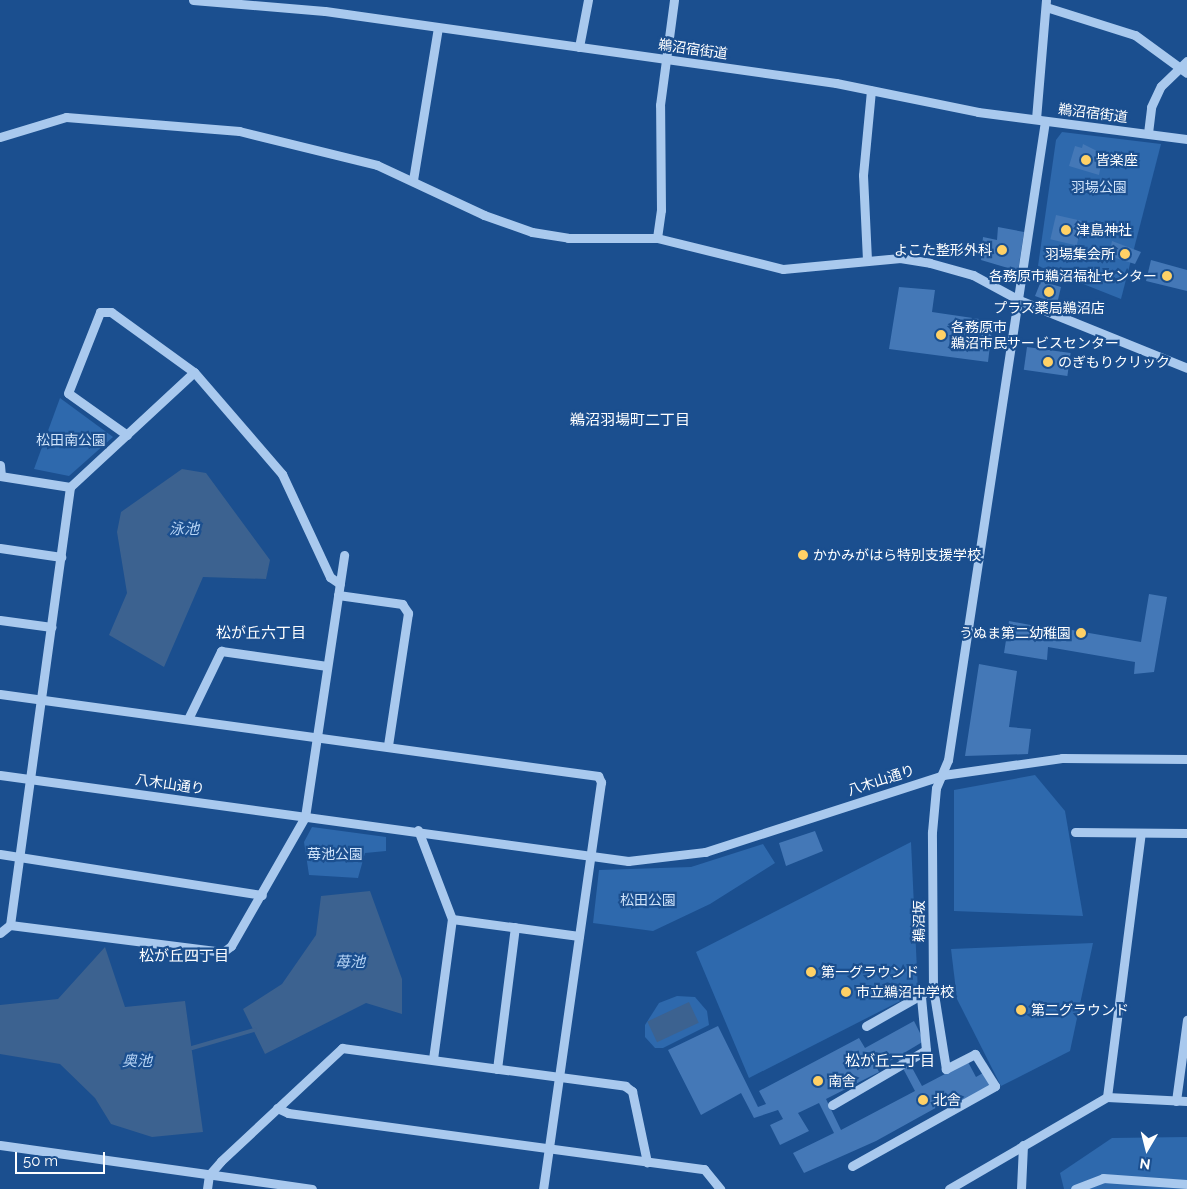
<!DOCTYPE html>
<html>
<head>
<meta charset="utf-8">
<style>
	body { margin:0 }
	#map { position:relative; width:1187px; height:1189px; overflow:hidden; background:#1b4f8f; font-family:Raleway,"Noto Sans JP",sans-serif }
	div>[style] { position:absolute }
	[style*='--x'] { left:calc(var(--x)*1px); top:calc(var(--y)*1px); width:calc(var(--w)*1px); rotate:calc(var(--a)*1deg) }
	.green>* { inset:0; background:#2e69ad }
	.water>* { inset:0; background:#3c6290; transform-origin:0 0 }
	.stream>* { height:4px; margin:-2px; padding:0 2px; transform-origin:2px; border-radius:2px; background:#3c6290 }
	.building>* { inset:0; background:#4478b7; transform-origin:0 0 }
	.minor>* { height:9px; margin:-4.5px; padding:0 4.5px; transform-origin:4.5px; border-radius:4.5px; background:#a9c9ee }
	.dots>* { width:14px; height:14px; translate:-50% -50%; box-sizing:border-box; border:2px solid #1b4f8f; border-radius:50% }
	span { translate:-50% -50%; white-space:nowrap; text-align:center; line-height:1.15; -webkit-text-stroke:4.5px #1b4f8f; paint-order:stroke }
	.street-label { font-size:14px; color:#fff }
	.poi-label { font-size:14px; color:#fff }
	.left { translate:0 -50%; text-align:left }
	.right { translate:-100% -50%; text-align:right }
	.park-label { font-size:14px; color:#cfe3fa }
	.neighbourhood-label { font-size:15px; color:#fff }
	.water-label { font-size:15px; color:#b5d3f5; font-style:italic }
	.north { position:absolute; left:1122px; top:1124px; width:50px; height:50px; -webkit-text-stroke:4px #1b4f8f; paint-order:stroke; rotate:188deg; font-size:14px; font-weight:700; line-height:20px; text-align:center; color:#fff }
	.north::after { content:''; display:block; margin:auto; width:18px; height:22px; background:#fff; clip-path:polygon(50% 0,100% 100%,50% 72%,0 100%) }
	.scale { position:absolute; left:15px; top:1152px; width:90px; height:22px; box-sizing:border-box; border:2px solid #fff; border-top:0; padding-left:6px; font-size:15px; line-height:18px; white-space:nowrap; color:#fff; -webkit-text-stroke:4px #1b4f8f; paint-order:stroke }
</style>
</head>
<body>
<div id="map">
	<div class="green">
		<div style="clip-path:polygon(1062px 132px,1161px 144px,1121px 299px,1038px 266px,1056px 140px)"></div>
		<div style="clip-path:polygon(60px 398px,113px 437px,69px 476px,34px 469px)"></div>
		<div style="clip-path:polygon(1035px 775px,1065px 811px,1083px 916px,954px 911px,954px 790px)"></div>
		<div style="clip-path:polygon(312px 827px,386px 837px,386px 851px,365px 853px,358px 878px,309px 875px,304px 842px)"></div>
		<div style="clip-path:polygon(911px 842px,918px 992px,749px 1078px,696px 952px)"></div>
		<div style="clip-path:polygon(763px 844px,775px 863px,710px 904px,653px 931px,593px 923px,599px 870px,691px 867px)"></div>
		<div style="clip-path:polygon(1093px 943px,1070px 1051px,1001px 1086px,957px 999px,951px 949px)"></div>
		<div style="clip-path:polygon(677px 996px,695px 997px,707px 1011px,709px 1025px,663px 1048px,655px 1048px,645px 1037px,645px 1025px,659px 1003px)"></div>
		<div style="clip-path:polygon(1187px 1137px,1187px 1189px,1064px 1189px,1060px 1173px,1112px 1138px)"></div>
	</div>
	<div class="water">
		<div style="clip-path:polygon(182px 469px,206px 473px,270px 560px,266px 579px,203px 577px,164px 667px,109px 635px,127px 593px,117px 532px,121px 512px)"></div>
		<div style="clip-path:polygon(370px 891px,402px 979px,402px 1014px,366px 1003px,265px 1054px,243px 1009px,282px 984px,316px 935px,321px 896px)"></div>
		<div style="clip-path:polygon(105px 947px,125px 1007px,185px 1001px,203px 1132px,152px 1137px,111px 1124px,95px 1098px,60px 1064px,0 1054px,0 1005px,58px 999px)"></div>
		<div style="left:689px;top:1002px;width:23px;height:46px;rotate:65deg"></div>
	</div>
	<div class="stream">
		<div style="--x:192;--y:1048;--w:65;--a:-16.2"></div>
	</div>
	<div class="building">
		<div style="clip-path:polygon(1083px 144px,1103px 154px,1099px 175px,1069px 166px,1075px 146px,1082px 148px)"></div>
		<div style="left:1056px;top:215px;width:27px;height:25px;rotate:13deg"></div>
		<div style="clip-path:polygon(998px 227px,1024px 232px,1018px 271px,981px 260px,983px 237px,997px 240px)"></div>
		<div style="clip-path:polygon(1112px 241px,1141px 252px,1135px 264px,1109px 256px)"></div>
		<div style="clip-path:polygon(1151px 260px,1187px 270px,1187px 291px,1146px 281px)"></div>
		<div style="clip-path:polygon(1041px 281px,1061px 287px,1057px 304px,1035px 296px)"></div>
		<div style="clip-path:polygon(899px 287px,935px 290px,932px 312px,993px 321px,988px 362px,889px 349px)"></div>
		<div style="left:1027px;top:347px;width:44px;height:23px;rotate:8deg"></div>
		<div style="clip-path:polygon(1149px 594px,1167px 597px,1154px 672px,1134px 674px,1135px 662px,1048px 647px,1047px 660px,1004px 653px,1009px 621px,1051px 629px,1050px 638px,1064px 641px,1066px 629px,1141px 642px)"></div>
		<div style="clip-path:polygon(979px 664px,1017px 671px,1009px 727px,1031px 729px,1028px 754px,965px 756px)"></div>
		<div style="clip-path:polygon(815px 831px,823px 851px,786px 866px,779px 843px)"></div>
		<div style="clip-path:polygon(evenodd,914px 1021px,924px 1041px,904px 1053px,922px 1086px,968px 1062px,976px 1077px,983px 1073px,991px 1085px,963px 1104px,959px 1095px,876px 1141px,804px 1173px,793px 1153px,834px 1133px,819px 1103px,798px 1113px,809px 1131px,780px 1145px,770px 1125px,783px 1119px,778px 1110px,754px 1118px,741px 1093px,701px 1115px,668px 1050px,718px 1026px,758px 1107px,766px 1104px,759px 1091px,859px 1038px,865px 1048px,914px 1021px,897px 1057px,915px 1091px,841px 1130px,826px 1099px,879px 1072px,877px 1068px,897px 1057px)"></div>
	</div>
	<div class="minor">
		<div style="--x:193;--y:0;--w:132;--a:4.8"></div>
		<div style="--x:325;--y:11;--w:516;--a:8.02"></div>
		<div style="--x:836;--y:83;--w:145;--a:11.5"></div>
		<div style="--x:978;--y:112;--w:211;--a:7.4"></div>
		<div style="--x:1046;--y:7;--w:93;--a:17.5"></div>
		<div style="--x:1135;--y:35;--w:64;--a:36.2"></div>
		<div style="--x:579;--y:47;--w:48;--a:-79.2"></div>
		<div style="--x:1036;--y:119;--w:119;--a:-85.2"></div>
		<div style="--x:1148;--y:133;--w:26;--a:-83"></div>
		<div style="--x:1151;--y:107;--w:23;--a:-65"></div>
		<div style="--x:1161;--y:86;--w:36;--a:-44"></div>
		<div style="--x:0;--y:137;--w:69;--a:-16.9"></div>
		<div style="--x:66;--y:117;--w:174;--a:4.6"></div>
		<div style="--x:239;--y:131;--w:142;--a:13.8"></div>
		<div style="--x:377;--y:165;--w:118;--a:25"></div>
		<div style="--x:484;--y:215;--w:51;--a:19.5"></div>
		<div style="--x:532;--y:232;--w:36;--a:9"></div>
		<div style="--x:568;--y:238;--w:89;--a:0"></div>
		<div style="--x:657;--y:238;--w:130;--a:13.8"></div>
		<div style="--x:783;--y:269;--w:118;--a:-5.4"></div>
		<div style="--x:900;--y:258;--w:30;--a:9"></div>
		<div style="--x:930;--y:263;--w:45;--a:15.6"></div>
		<div style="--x:973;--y:275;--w:52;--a:28.5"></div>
		<div style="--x:1019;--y:300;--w:181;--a:22"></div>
		<div style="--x:413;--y:180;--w:154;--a:-80.7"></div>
		<div style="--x:657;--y:238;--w:28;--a:-82"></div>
		<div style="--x:661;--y:210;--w:105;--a:-90.5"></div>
		<div style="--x:660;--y:105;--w:106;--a:-82.4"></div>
		<div style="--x:867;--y:260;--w:85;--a:-92.7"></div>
		<div style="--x:863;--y:175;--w:85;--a:-84.6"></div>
		<div style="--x:127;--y:435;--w:72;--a:-144.6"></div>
		<div style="--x:68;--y:393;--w:87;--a:-68.4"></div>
		<div style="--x:100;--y:312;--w:11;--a:0"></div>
		<div style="--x:111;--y:312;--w:102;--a:35.9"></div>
		<div style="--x:194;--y:372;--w:135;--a:49.2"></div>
		<div style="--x:282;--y:474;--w:114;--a:65"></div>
		<div style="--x:330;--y:577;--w:12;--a:35"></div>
		<div style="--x:0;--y:465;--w:11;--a:85"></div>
		<div style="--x:0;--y:476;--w:71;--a:8.9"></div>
		<div style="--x:0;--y:548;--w:62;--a:8.4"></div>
		<div style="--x:338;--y:595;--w:65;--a:8"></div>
		<div style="--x:402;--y:604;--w:11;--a:56"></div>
		<div style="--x:408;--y:613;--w:134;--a:98.6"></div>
		<div style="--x:0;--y:620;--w:52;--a:7.7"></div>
		<div style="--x:0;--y:694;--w:604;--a:7.81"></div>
		<div style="--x:598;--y:776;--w:7;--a:63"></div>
		<div style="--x:601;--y:782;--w:411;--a:98.1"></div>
		<div style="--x:188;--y:719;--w:76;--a:-64.1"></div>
		<div style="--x:221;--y:651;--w:107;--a:8.1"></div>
		<div style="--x:0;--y:775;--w:634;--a:7.8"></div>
		<div style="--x:628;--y:861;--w:78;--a:-6.7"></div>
		<div style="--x:705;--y:852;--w:250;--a:-17.9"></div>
		<div style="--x:943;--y:775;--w:120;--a:-8.1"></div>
		<div style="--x:1062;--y:758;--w:125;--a:0.5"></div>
		<div style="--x:418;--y:830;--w:95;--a:69.1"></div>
		<div style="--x:1075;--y:832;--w:112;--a:0.5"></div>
		<div style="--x:0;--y:854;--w:265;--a:8.9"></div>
		<div style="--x:10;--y:925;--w:215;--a:7.2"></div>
		<div style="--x:223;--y:952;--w:10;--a:-37"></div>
		<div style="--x:231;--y:946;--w:149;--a:-60.2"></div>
		<div style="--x:305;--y:817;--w:265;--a:-81.5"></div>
		<div style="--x:0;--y:933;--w:13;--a:-39"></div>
		<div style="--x:10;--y:925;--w:442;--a:-82.2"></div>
		<div style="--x:70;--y:487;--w:169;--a:-42.8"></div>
		<div style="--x:866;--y:1026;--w:77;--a:-29.6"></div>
		<div style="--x:433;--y:1059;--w:141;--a:-82.3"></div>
		<div style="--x:452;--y:919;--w:128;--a:7.6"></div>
		<div style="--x:497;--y:1069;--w:143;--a:-82.8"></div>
		<div style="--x:1107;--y:1097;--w:266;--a:-82.7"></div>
		<div style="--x:1176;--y:1101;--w:82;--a:-82.3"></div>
		<div style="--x:832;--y:1105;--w:109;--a:-30.3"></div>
		<div style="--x:926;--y:1050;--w:53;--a:-95.4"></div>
		<div style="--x:277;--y:1108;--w:12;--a:24"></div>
		<div style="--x:288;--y:1113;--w:420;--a:7.7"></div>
		<div style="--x:704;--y:1169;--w:26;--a:51"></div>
		<div style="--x:0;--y:1145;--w:315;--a:8"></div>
		<div style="--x:852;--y:1166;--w:164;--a:-29.2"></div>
		<div style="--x:995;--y:1086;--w:38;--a:-122"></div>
		<div style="--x:975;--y:1054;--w:33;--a:153"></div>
		<div style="--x:946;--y:1069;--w:82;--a:-99.1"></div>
		<div style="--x:933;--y:988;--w:156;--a:-90.4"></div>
		<div style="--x:932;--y:832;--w:44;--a:-84.8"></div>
		<div style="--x:936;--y:788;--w:30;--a:-67"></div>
		<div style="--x:948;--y:760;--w:646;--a:-81.37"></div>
		<div style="--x:207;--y:1189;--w:14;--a:-82"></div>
		<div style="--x:209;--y:1175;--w:18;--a:-49"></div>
		<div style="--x:221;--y:1161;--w:166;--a:-43"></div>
		<div style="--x:342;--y:1048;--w:286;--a:7.6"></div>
		<div style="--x:625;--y:1086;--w:9;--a:36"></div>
		<div style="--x:632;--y:1091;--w:73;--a:78.1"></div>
		<div style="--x:949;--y:1189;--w:183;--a:-30.2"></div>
		<div style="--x:1107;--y:1097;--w:80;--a:2.9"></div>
		<div style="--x:1021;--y:1189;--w:44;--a:-87.4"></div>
		<div style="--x:1075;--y:1189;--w:30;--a:-21"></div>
		<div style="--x:1103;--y:1178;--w:84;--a:4.1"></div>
	</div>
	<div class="dots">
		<div style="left:1086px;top:160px;background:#ffd166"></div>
		<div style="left:1066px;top:230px;background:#ffd166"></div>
		<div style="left:1002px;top:250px;background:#ffd166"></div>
		<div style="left:1125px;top:254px;background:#ffd166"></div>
		<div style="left:1167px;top:276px;background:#ffd166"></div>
		<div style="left:1049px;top:292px;background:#ffd166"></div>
		<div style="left:941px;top:335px;background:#ffd166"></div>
		<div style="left:1048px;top:362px;background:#ffd166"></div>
		<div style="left:803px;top:555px;background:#ffd166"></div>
		<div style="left:1081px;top:633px;background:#ffd166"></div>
		<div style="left:811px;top:972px;background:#ffd166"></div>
		<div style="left:846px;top:992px;background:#ffd166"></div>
		<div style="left:1021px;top:1010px;background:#ffd166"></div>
		<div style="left:818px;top:1081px;background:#ffd166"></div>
		<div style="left:923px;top:1100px;background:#ffd166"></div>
	</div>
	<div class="street-label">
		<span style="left:693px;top:49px;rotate:8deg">鵜沼宿街道</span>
		<span style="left:1093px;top:113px;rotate:7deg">鵜沼宿街道</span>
		<span style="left:881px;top:780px;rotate:-18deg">八木山通り</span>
		<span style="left:170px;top:784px;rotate:8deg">八木山通り</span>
		<span style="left:919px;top:921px;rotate:-90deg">鵜沼坂</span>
	</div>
	<div class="poi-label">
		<span class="left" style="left:1096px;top:160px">皆楽座</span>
		<span class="left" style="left:1076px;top:230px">津島神社</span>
		<span class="right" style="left:992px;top:250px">よこた整形外科</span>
		<span class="right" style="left:1115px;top:254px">羽場集会所</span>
		<span class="right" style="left:1157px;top:276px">各務原市鵜沼福祉センター</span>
		<span style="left:1049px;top:308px">プラス薬局鵜沼店</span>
		<span class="left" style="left:951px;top:335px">各務原市<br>鵜沼市民サービスセンター</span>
		<span class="left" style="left:1058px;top:362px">のぎもりクリック</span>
		<span class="left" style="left:813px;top:555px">かかみがはら特別支援学校</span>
		<span class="right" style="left:1071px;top:633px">うぬま第二幼稚園</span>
		<span class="left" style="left:821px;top:972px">第一グラウンド</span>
		<span class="left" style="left:856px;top:992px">市立鵜沼中学校</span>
		<span class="left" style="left:1031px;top:1010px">第二グラウンド</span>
		<span class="left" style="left:828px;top:1081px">南舎</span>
		<span class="left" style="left:933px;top:1100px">北舎</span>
	</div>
	<div class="park-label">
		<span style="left:1099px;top:187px">羽場公園</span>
		<span style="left:71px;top:440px">松田南公園</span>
		<span style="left:335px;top:854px">苺池公園</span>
		<span style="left:648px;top:900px">松田公園</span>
	</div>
	<div class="neighbourhood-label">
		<span style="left:630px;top:421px">鵜沼羽場町二丁目</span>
		<span style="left:261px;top:634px">松が丘六丁目</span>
		<span style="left:184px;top:957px">松が丘四丁目</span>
		<span style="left:890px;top:1062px">松が丘二丁目</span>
	</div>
	<div class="water-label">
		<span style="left:184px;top:530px">泳池</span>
		<span style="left:350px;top:963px">苺池</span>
		<span style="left:137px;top:1062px">奥池</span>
	</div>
	<div class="north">N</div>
	<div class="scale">50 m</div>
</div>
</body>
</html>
